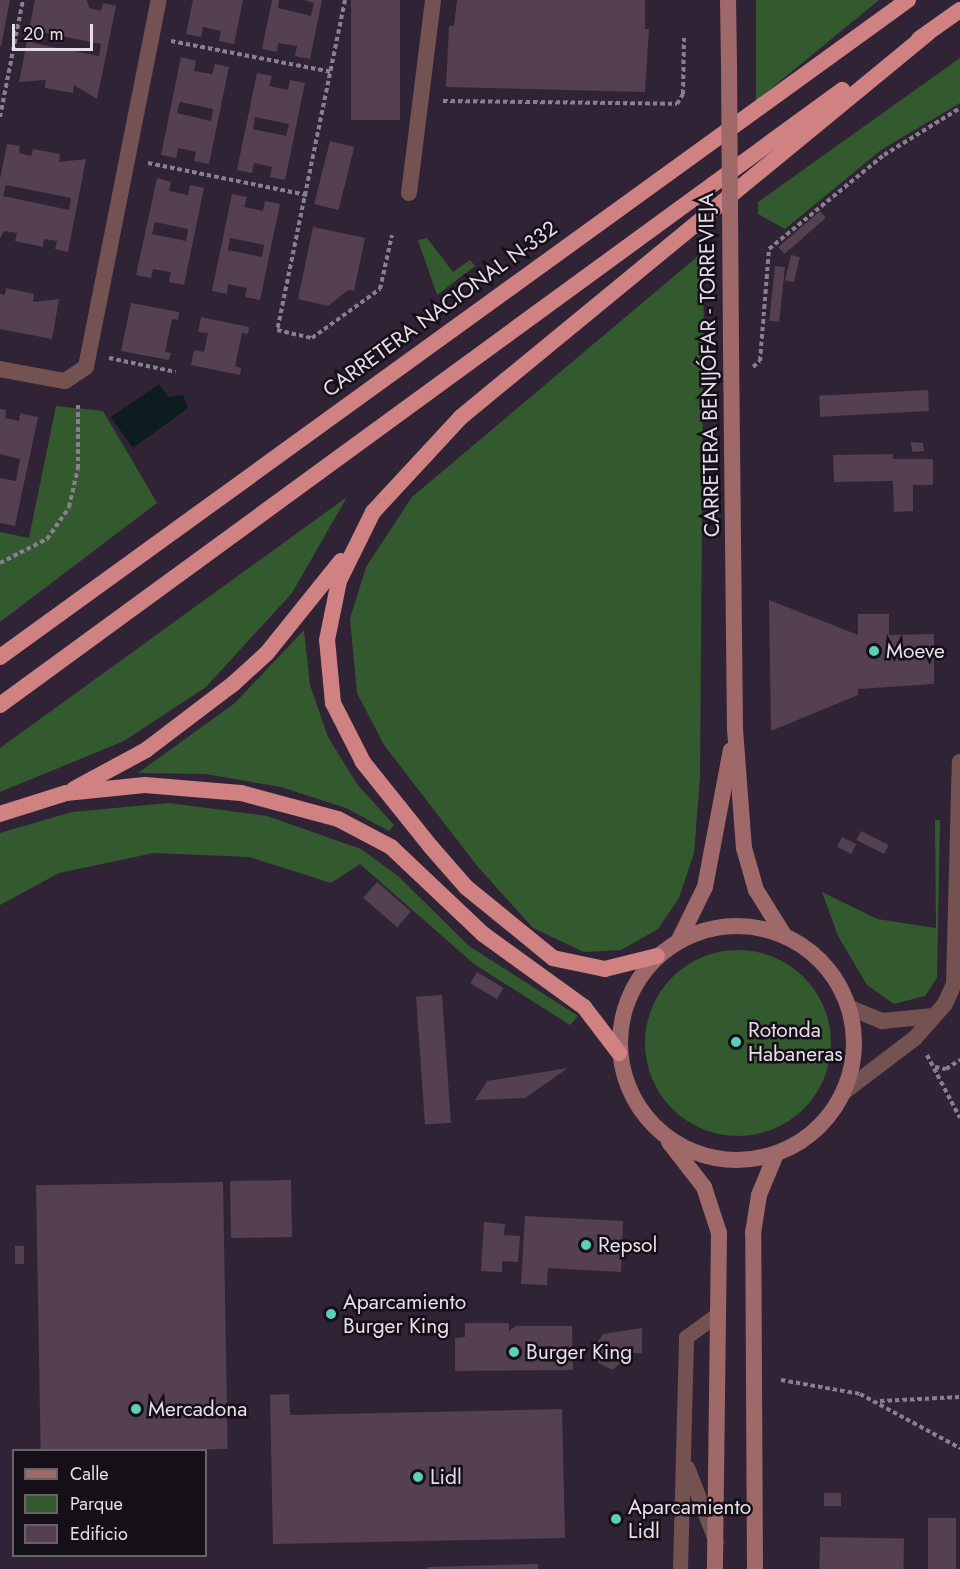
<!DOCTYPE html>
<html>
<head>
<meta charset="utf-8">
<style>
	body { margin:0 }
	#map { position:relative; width:960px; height:1569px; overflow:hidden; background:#302335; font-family:Jost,sans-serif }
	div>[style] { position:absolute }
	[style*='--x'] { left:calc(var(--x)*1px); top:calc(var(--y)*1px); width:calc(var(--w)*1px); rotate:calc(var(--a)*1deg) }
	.green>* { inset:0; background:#335a2f }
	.round { border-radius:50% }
	.water>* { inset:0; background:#0d1c1e }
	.building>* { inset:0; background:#544050; transform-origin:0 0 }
	.path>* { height:4px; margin-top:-2px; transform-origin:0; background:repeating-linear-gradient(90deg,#8a7f8e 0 4.5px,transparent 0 7.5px) }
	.service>* { height:15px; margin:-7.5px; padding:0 7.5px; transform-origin:7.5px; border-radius:7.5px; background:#755252 }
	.minor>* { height:16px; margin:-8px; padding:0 8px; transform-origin:8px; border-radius:8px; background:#755252 }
	.secondary>* { height:16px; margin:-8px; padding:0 8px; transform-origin:8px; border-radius:8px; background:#a06969 }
	.secondary>.ring { margin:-8px; padding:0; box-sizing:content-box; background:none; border:16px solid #a06969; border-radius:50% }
	.trunk>* { height:16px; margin:-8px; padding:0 8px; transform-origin:8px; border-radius:8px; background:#d08282 }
	.secondary-bridge>* { height:16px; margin:-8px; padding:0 8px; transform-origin:8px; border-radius:8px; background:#a06969 }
	.dots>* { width:16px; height:16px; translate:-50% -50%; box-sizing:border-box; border:3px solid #150f17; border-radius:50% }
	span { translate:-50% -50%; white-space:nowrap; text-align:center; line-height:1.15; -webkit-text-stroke:5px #150f17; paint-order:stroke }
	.street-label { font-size:21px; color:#e7deea }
	.poi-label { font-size:21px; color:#e7deea }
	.left { translate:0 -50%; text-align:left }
	.legend { position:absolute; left:12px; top:1449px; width:195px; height:108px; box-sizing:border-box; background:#150f17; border:2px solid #69626b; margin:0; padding:8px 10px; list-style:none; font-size:18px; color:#e7deea }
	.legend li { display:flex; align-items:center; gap:12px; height:30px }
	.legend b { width:30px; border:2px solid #69626b }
	.scale { position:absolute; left:12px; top:24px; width:81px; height:27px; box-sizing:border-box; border:3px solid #e7deea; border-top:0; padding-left:8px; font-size:18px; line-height:21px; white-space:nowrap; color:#e7deea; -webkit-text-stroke:4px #150f17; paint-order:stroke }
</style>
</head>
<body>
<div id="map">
	<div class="green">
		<div style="clip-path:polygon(756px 0,879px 0,756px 101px)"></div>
		<div style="clip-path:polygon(960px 58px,960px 103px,881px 150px,785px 229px,758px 214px,758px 202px)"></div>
		<div style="clip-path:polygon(427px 238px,453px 272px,470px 260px,475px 266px,437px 295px,418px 240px)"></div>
		<div style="clip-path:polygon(704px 251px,700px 777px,694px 853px,679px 898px,658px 929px,621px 950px,584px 952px,533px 928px,478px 867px,384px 745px,357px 693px,350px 619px,366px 567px,412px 497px)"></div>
		<div style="clip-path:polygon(56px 406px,103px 411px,157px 503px,0 622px,0 532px,29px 538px)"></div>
		<div style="clip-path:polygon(347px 497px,292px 593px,206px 687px,124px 741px,0 792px,0 748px)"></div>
		<div style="clip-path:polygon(304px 630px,310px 685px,328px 737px,357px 784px,394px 825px,389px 831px,346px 808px,281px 787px,205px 774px,138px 773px,235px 703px)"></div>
		<div style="clip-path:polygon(169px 803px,267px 816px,361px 849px,398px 876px,469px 946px,578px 1016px,570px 1025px,474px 964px,360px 864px,331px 883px,249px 857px,154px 853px,59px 873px,0 905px,0 833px,72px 812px)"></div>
		<div style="clip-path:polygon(935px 820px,940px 820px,937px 978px,925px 996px,894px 1004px,867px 985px,838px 936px,822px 892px,877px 919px,936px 928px)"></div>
		<div class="round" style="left:645px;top:950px;width:186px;height:186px"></div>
	</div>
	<div class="water">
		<div style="clip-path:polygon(159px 384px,168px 397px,183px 395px,188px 408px,133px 448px,111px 417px)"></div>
	</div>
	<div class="building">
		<div style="clip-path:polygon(0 0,10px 0,1px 46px,0 46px)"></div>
		<div style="clip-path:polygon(evenodd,35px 0,87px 0,89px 8px,101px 11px,103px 3px,116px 6px,97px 99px,74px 85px,73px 93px,45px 88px,46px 80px,19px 82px,35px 0,36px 31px,101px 44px,99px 56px,33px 43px,36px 31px)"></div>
		<div style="clip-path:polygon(193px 0,243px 0,234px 44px,219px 41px,221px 31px,203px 27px,201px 37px,186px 34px)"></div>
		<div style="clip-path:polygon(272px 0,279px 0,278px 8px,311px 16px,314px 3px,303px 0,322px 0,310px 59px,295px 56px,297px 46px,278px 43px,277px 52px,262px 49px)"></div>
		<div style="left:351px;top:0;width:49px;height:120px"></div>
		<div style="clip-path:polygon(457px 0,645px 0,645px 29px,649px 29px,645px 92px,446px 87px,449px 26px,454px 26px)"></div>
		<div style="clip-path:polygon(evenodd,181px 57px,196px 61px,194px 71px,212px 74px,215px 64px,229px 67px,209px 164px,194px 161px,196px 152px,178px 148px,176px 158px,161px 155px,181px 57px,180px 102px,213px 109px,211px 121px,177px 113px,180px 102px)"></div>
		<div style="clip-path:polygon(evenodd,257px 73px,272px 76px,269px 86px,288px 90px,290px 80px,305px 83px,285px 180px,270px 177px,272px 167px,254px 163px,252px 173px,237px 170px,257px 73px,255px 117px,289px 124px,286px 136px,253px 129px,255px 117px)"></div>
		<div style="left:330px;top:141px;width:25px;height:65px;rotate:14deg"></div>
		<div style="clip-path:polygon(evenodd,7px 144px,20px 146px,19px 153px,31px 156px,33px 149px,60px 154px,59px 162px,86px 159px,68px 252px,55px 249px,57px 241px,44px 239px,43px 247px,15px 241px,17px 233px,4px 231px,0 238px,0 179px,7px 144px,6px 185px,71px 198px,69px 210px,3px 196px,6px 185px)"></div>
		<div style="clip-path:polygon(evenodd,157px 178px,171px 182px,169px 191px,188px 195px,190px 185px,204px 188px,184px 285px,169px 282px,171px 272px,153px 269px,151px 278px,136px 275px,157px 178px,155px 222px,188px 229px,186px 241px,152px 234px,155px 222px)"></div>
		<div style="clip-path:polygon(evenodd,232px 194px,247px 197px,244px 207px,263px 211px,265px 201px,280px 204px,260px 300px,245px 297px,247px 288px,228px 284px,227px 294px,212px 291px,232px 194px,230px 238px,264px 245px,262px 257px,228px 250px,230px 238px)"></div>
		<div style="left:820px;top:211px;width:9px;height:55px;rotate:49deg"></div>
		<div style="clip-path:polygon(313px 227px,365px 238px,354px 291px,348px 290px,328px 306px,298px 299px)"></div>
		<div style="left:791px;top:255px;width:9px;height:26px;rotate:13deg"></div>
		<div style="left:775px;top:266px;width:10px;height:55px;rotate:6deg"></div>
		<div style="clip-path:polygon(6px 288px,34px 294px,33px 302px,59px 299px,52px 339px,0 329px,0 294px,5px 295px)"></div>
		<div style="clip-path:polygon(131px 303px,179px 312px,178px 320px,172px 319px,165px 352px,171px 353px,169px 360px,121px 351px)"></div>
		<div style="clip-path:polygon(201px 317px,249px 327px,248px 334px,242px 333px,235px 366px,241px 368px,240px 375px,191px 365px,194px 350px,204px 352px,208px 333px,198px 332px)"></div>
		<div style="left:928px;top:390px;width:21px;height:109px;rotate:87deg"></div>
		<div style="clip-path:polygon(0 409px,6px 410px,5px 418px,19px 421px,20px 413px,38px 417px,15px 526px,0 523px,0 478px,16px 481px,20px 459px,0 454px)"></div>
		<div style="clip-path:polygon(911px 442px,923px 443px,924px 451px,912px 452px)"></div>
		<div style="clip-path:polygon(893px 454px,893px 459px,933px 459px,933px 485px,913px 485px,913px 511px,894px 512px,893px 481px,834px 482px,833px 455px)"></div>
		<div style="clip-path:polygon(769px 600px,858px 635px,858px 614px,889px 614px,889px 635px,934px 634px,934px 684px,858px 689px,858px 695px,771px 731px)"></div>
		<div style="left:861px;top:831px;width:31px;height:10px;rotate:27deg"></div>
		<div style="left:842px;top:837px;width:16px;height:11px;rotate:27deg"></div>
		<div style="left:377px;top:882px;width:45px;height:21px;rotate:41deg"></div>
		<div style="left:477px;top:972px;width:31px;height:13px;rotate:31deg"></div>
		<div style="left:442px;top:995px;width:128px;height:26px;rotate:86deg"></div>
		<div style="clip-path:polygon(568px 1068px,525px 1098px,475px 1100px,487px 1081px)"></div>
		<div style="left:291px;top:1180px;width:57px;height:61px;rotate:89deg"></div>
		<div style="left:223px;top:1182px;width:267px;height:187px;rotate:89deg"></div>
		<div style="clip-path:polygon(525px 1216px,623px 1221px,621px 1272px,548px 1268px,547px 1285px,521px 1284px)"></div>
		<div style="clip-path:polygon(484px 1222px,505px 1224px,504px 1235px,520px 1236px,518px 1262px,502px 1261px,502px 1272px,481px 1271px)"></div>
		<div style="left:24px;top:1246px;width:18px;height:9px;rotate:90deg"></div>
		<div style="clip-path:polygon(465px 1323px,509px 1323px,509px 1331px,516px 1326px,572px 1326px,573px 1370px,455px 1371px,455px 1338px,465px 1337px)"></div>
		<div style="clip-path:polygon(642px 1328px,642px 1353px,631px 1353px,613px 1370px,598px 1363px,594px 1348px,603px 1334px)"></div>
		<div style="clip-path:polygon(289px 1394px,290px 1415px,562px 1409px,565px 1538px,273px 1544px,270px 1395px)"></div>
		<div style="left:824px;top:1493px;width:17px;height:13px"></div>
		<div style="left:928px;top:1518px;width:28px;height:51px"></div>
		<div style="left:820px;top:1537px;width:84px;height:32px;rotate:1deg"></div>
		<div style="clip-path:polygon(538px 1564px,538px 1569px,427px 1569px,427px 1567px)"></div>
	</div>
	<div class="path">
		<div style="--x:345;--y:0;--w:337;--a:101.6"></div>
		<div style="--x:277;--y:330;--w:36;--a:13"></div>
		<div style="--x:312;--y:338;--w:84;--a:-35.8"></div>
		<div style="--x:380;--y:289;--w:55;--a:-77.5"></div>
		<div style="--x:171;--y:41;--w:164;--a:10.9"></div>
		<div style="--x:443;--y:101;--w:234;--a:0.7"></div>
		<div style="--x:677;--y:104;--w:12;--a:-59"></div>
		<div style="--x:683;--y:94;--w:56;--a:-89"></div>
		<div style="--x:0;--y:117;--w:119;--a:-78.9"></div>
		<div style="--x:148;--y:163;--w:162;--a:11.4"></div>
		<div style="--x:109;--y:358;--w:68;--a:11.8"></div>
		<div style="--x:753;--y:367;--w:9;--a:-41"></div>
		<div style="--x:760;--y:361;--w:112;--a:-85.4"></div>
		<div style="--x:769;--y:249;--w:149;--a:-39.3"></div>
		<div style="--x:884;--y:155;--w:89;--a:-31.7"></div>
		<div style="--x:0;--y:563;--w:53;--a:-27.1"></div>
		<div style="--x:47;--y:539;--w:39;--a:-55"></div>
		<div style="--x:69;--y:507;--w:39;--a:-77"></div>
		<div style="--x:78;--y:469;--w:64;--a:-90"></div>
		<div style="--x:927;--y:1055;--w:71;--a:62.4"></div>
		<div style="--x:935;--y:1067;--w:11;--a:10"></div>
		<div style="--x:946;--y:1069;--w:17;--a:-33"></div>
		<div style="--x:781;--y:1380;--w:80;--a:10"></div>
		<div style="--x:860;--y:1394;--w:114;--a:28.4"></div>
		<div style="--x:880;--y:1401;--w:80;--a:-2.9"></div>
	</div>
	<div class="service">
		<div style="--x:687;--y:1467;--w:80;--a:68.9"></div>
		<div style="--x:680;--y:1569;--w:232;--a:-88.5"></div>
		<div style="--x:686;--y:1337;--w:39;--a:-36"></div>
	</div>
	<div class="minor">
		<div style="--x:409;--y:193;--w:194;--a:-82.9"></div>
		<div style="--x:0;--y:369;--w:66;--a:10.5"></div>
		<div style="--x:65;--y:381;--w:25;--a:-34"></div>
		<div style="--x:86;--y:367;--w:374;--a:-78.8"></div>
		<div style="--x:850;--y:1008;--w:35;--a:22"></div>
		<div style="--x:882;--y:1021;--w:52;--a:-5.5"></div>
		<div style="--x:844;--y:1092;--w:89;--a:-37.3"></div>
		<div style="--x:915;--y:1038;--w:45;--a:-48.6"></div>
		<div style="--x:945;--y:1004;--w:22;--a:-66"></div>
		<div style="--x:954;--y:984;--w:222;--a:-88.5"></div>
	</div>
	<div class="secondary">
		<div style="--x:728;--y:0;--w:61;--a:89.1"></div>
		<div style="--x:731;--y:348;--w:381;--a:89.4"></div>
		<div style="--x:735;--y:729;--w:119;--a:85.7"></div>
		<div style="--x:744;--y:848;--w:44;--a:74.1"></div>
		<div style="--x:756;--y:890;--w:53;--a:58.1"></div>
		<div class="ring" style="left:620px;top:926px;width:218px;height:218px"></div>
		<div style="--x:679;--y:940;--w:59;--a:-63.9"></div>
		<div style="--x:705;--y:887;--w:139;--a:-79.3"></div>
		<div style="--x:669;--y:1142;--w:57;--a:52.1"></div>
		<div style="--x:704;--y:1187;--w:48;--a:71.9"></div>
		<div style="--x:719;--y:1233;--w:336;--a:90.7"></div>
		<div style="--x:755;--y:1569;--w:336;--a:-90.3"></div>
		<div style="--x:753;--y:1233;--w:38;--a:-81"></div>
		<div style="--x:759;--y:1195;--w:44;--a:-67.5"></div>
	</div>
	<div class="trunk">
		<div style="--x:919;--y:39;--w:50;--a:-35.3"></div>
		<div style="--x:0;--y:657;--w:1121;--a:-35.89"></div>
		<div style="--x:0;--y:705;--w:1043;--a:-36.14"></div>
		<div style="--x:74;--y:789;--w:82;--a:-28.4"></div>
		<div style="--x:146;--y:750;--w:109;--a:-37.2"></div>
		<div style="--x:233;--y:684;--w:46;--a:-42.4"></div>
		<div style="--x:267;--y:653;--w:118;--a:-51.2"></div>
		<div style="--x:0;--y:814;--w:69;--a:-17.7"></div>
		<div style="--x:66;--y:793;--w:79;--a:-5.8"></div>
		<div style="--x:145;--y:785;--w:96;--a:4.8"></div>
		<div style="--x:241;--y:793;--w:100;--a:15"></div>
		<div style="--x:338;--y:819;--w:60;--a:27.8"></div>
		<div style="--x:391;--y:847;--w:127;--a:43.4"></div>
		<div style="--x:483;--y:934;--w:125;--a:35.9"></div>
		<div style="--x:584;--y:1007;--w:58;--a:52.7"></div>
		<div style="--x:657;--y:956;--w:54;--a:166"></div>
		<div style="--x:605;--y:969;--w:53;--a:-168.1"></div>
		<div style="--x:553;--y:958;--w:112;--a:-140.8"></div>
		<div style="--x:466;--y:887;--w:53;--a:-131.2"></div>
		<div style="--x:431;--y:847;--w:109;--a:-128.7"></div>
		<div style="--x:363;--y:762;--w:66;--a:-117"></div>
		<div style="--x:333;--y:703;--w:63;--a:-95.4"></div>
		<div style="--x:327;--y:640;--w:60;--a:-78.5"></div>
		<div style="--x:339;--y:581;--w:77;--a:-63.8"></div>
		<div style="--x:373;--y:512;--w:129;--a:-47.2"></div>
		<div style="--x:461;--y:417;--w:603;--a:-39.42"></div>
	</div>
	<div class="secondary-bridge">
		<div style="--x:729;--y:61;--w:287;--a:89.6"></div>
	</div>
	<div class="dots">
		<div style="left:874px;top:651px;background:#5dceb9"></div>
		<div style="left:736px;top:1042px;background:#5dceb9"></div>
		<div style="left:586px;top:1245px;background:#5dceb9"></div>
		<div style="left:331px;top:1314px;background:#5dceb9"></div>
		<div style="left:514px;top:1352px;background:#5dceb9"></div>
		<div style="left:136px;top:1409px;background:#5dceb9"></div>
		<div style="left:418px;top:1477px;background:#5dceb9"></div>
		<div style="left:616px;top:1519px;background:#5dceb9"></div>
	</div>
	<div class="street-label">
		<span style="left:440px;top:309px;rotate:-36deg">CARRETERA NACIONAL N-332</span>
		<span style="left:709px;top:365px;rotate:-91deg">CARRETERA BENIJÓFAR - TORREVIEJA</span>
	</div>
	<div class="poi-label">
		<span class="left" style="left:886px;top:651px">Moeve</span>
		<span class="left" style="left:748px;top:1042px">Rotonda<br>Habaneras</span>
		<span class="left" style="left:598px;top:1245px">Repsol</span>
		<span class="left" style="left:343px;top:1314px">Aparcamiento<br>Burger King</span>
		<span class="left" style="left:526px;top:1352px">Burger King</span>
		<span class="left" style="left:148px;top:1409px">Mercadona</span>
		<span class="left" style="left:430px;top:1477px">Lidl</span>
		<span class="left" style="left:628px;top:1519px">Aparcamiento<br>Lidl</span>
	</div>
	<ul class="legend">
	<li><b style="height:8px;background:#a06969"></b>Calle</li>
	<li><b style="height:16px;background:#335a2f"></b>Parque</li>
	<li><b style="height:16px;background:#544050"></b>Edificio</li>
	</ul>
	<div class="scale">20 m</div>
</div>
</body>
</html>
